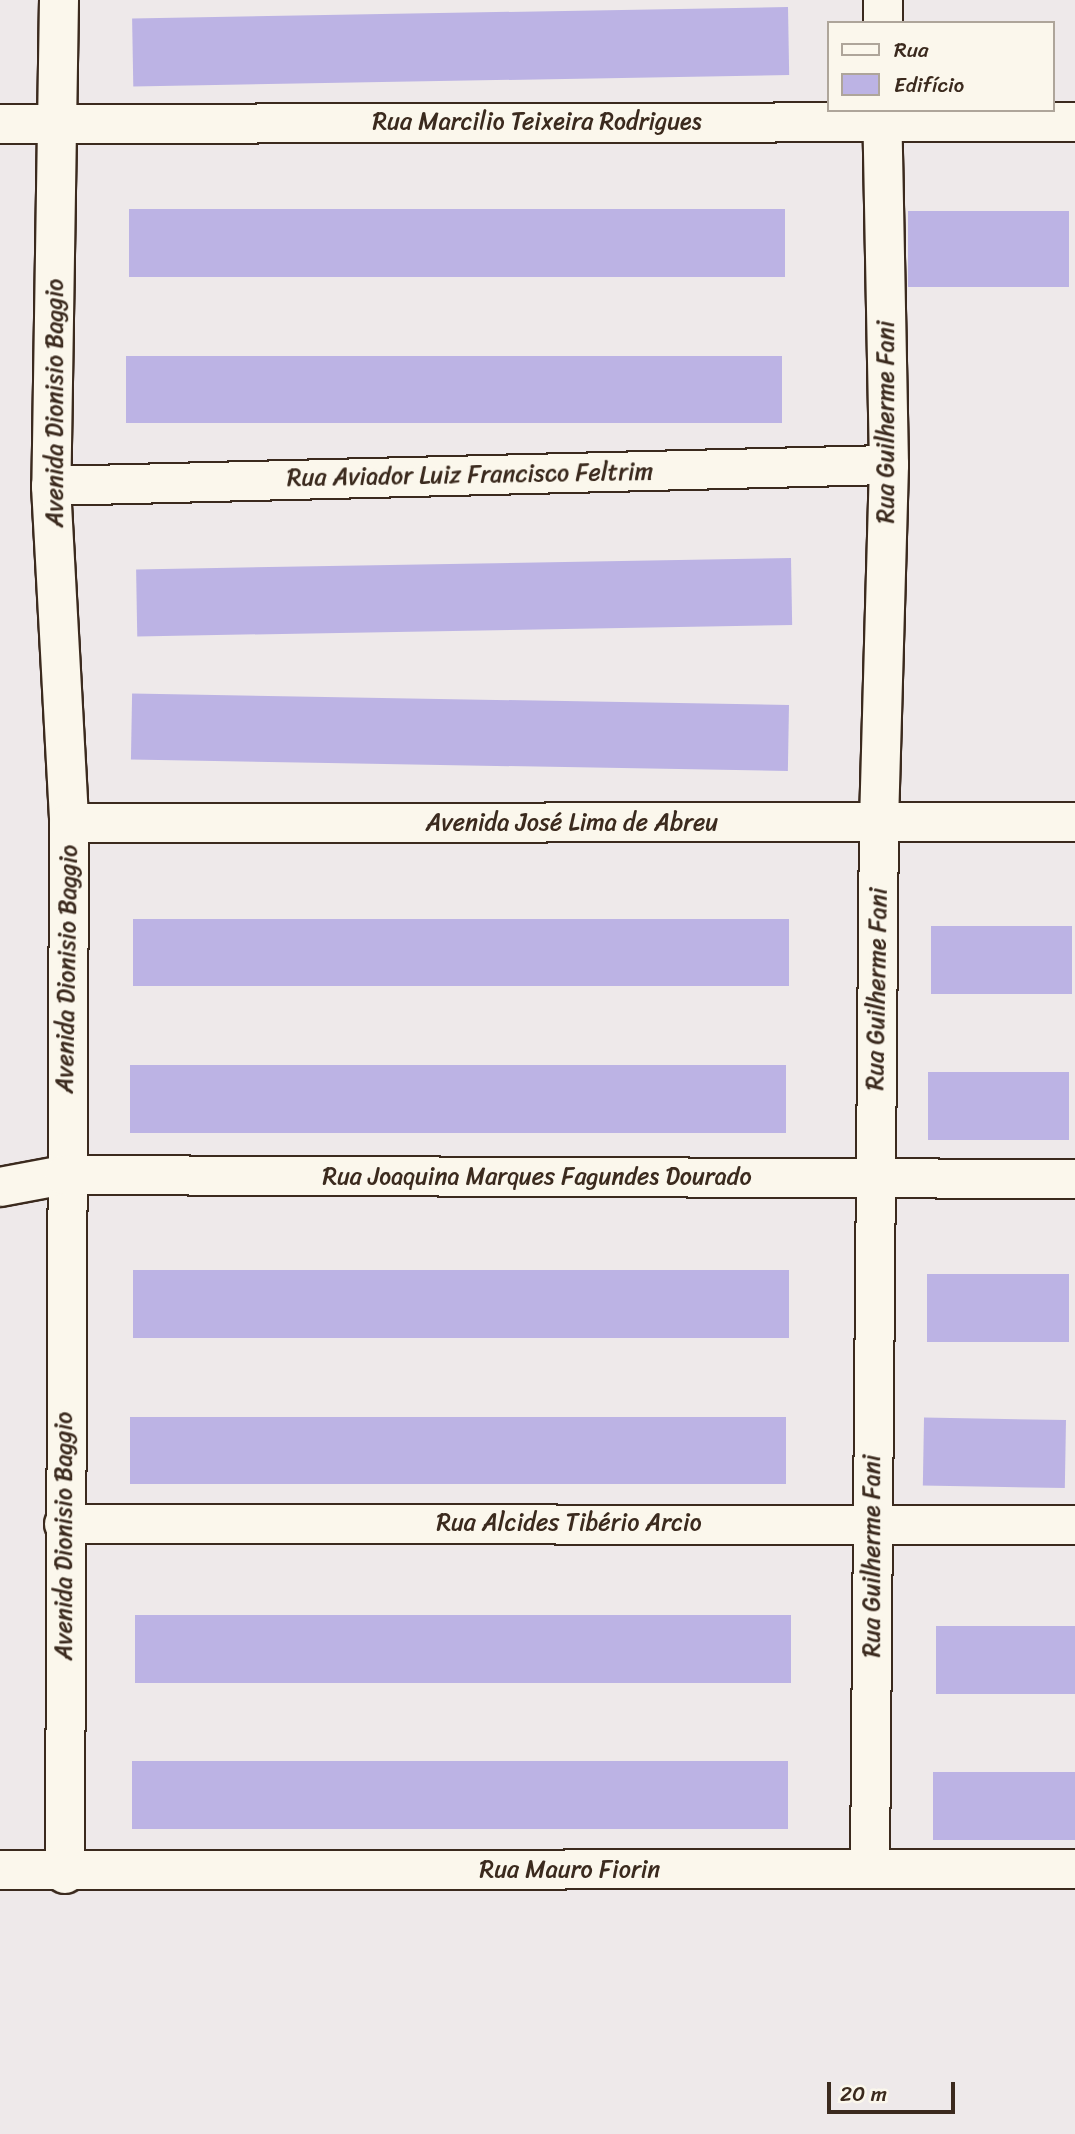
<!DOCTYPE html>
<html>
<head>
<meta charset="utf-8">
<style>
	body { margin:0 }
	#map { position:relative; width:1075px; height:2134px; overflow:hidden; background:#eee9ea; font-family:Sriracha,sans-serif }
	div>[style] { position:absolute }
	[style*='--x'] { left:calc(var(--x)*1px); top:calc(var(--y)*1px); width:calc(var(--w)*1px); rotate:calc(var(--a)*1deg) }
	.building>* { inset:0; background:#bcb3e4; transform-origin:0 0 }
	.roads { filter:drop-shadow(2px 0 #3b2a1e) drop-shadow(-2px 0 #3b2a1e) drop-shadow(0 2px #3b2a1e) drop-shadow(0 -2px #3b2a1e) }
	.minor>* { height:38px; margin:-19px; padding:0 19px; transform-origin:19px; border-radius:19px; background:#fbf7ec }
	span { translate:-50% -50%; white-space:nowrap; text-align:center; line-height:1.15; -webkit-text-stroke:5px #fbf7ec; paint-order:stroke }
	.street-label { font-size:24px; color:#3b2a1e }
	.legend { position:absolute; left:827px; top:21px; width:228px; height:91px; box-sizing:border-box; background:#fbf7ec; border:2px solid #aea59a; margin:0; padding:9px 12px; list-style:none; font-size:21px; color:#3b2a1e }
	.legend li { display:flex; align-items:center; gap:14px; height:35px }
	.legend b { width:35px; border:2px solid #aea59a }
	.scale { position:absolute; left:827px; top:2082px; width:128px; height:32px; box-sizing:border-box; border:4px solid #3b2a1e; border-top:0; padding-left:9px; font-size:21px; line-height:24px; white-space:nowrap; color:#3b2a1e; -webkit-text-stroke:5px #fbf7ec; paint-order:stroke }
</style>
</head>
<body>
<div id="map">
	<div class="building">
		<div style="left:788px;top:7px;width:68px;height:656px;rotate:89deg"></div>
		<div style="left:785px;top:209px;width:68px;height:656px;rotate:90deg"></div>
		<div style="left:908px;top:211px;width:161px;height:76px"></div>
		<div style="left:782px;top:356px;width:67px;height:656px;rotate:90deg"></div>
		<div style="left:791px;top:558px;width:67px;height:655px;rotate:89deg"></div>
		<div style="left:789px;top:705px;width:66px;height:657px;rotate:91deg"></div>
		<div style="left:789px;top:919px;width:67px;height:656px;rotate:90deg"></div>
		<div style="left:931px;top:926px;width:141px;height:68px"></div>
		<div style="left:786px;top:1065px;width:68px;height:656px;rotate:90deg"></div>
		<div style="left:1069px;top:1072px;width:68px;height:141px;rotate:90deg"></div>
		<div style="left:789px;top:1270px;width:68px;height:656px;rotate:90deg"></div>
		<div style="left:1069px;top:1274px;width:68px;height:142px;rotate:90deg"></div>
		<div style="left:786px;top:1417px;width:67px;height:656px;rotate:90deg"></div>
		<div style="left:1066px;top:1420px;width:68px;height:142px;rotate:91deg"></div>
		<div style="left:791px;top:1615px;width:68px;height:656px;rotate:90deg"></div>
		<div style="left:936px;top:1626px;width:139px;height:68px"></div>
		<div style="left:788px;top:1761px;width:68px;height:656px;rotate:90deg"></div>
		<div style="left:933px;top:1772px;width:142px;height:68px"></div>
	</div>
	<div class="roads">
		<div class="minor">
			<div style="--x:59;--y:0;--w:486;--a:90.9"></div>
			<div style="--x:51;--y:486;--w:337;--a:86.9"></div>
			<div style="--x:69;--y:823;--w:1051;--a:90.22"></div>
			<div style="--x:883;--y:23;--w:23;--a:-90"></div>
			<div style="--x:0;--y:124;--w:1075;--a:-0.11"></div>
			<div style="--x:51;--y:486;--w:838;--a:-1.44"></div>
			<div style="--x:69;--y:823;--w:1006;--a:-0.06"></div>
			<div style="--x:0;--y:1187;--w:65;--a:-10.6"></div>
			<div style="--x:64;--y:1175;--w:1011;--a:0.23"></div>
			<div style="--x:64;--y:1524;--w:1011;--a:0.06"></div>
			<div style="--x:870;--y:1868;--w:1045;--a:-89.51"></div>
			<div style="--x:879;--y:823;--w:358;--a:-88.4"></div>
			<div style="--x:889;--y:465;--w:355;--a:-91.1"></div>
			<div style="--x:0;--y:1870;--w:1075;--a:-0.05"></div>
		</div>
	</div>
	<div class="street-label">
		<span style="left:537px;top:122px">Rua Marcilio Teixeira Rodrigues</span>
		<span style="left:55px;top:403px;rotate:-90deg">Avenida Dionisio Baggio</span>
		<span style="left:886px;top:422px;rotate:-90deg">Rua Guilherme Fani</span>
		<span style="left:470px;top:475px;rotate:-1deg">Rua Aviador Luiz Francisco Feltrim</span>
		<span style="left:572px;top:823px">Avenida José Lima de Abreu</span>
		<span style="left:67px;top:969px;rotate:-89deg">Avenida Dionisio Baggio</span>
		<span style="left:877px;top:989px;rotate:-89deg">Rua Guilherme Fani</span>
		<span style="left:537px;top:1177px">Rua Joaquina Marques Fagundes Dourado</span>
		<span style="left:569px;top:1523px">Rua Alcides Tibério Arcio</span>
		<span style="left:64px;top:1536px;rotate:-90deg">Avenida Dionisio Baggio</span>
		<span style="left:872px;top:1556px;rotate:-90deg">Rua Guilherme Fani</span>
		<span style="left:570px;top:1870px">Rua Mauro Fiorin</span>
	</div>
	<ul class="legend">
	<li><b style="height:9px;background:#fbf7ec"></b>Rua</li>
	<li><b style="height:19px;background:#bcb3e4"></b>Edifício</li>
	</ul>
	<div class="scale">20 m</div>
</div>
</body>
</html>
